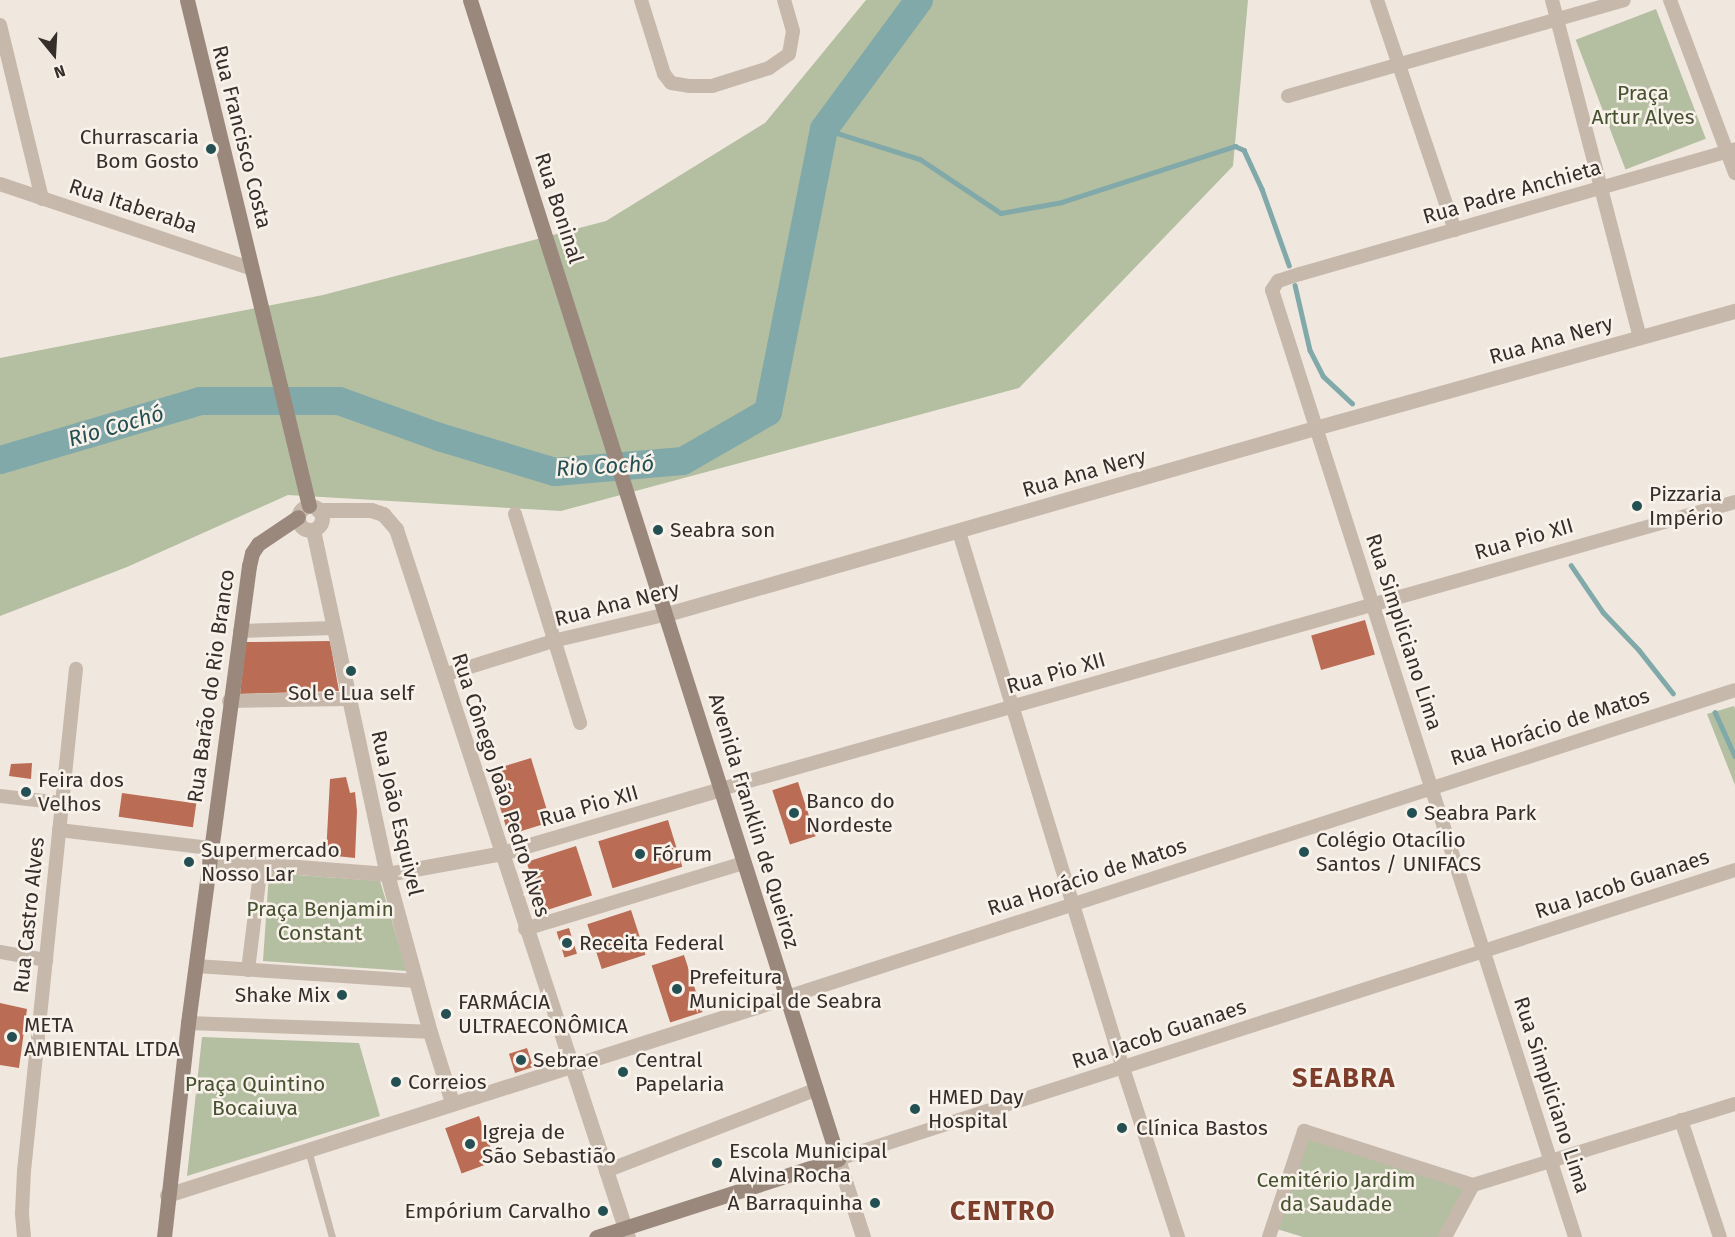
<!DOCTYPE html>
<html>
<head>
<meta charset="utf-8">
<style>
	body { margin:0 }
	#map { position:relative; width:1735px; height:1237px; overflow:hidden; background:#f0e8df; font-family:"Fira Sans",sans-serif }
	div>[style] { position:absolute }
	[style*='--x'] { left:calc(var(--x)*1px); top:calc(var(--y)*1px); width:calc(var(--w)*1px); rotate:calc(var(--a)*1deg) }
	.green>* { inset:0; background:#b4bea0; transform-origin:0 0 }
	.stream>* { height:4.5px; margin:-2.25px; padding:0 2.25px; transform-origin:2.25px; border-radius:2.25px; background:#81a9aa }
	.river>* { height:28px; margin:-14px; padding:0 14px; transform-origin:14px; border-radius:14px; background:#81a9aa }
	.building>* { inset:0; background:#ba6d54; transform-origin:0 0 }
	.service>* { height:7px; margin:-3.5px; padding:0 3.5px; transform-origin:3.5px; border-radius:3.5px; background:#c7b8ac }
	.minor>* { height:14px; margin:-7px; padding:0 7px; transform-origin:7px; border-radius:7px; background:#c7b8ac }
	.tertiary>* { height:15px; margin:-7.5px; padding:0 7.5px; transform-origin:7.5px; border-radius:7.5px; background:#c7b8ac }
	.tertiary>.ring { margin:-7.5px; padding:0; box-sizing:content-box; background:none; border:15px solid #c7b8ac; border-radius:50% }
	.secondary>* { height:15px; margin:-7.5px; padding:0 7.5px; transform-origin:7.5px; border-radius:7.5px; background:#9b887d }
	.dots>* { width:16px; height:16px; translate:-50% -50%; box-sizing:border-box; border:3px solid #f8f2eb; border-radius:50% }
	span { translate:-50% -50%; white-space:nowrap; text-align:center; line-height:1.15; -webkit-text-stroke:5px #f8f2eb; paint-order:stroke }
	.park-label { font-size:21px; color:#465230 }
	.poi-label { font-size:21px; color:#362e2a }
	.right { translate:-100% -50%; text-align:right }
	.left { translate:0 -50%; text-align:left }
	.street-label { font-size:21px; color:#362e2a }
	.water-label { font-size:22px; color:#245053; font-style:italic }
	.district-label { font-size:27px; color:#7d3f2b; font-weight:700; letter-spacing:1.5px }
	.north { position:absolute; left:24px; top:24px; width:60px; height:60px; -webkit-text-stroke:4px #f8f2eb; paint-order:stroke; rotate:162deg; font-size:16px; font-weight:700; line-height:24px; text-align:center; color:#362e2a }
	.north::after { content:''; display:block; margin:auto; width:21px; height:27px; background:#362e2a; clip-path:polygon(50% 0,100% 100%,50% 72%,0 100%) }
</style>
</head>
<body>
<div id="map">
	<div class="green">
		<div style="clip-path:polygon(866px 0,1248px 0,1233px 166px,1019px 388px,561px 511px,288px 495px,127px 567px,0 616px,0 358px,323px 295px,606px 221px,765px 123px)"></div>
		<div style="left:1656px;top:9px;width:139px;height:86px;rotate:69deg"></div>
		<div style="clip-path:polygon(1734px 706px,1735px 709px,1735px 785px,1707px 714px)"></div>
		<div style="clip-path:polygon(269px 873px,380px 881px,407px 971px,263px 961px)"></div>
		<div style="clip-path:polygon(202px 1037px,359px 1043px,380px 1116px,187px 1176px)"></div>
		<div style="clip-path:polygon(1307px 1136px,1467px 1188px,1441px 1237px,1303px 1237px,1277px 1229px)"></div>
	</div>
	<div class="stream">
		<div style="--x:824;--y:129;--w:101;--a:17.4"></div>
		<div style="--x:920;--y:159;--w:97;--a:33.7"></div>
		<div style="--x:1001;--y:213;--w:62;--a:-10.2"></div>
		<div style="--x:1062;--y:202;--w:182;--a:-17.9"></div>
		<div style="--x:1235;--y:146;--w:10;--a:24"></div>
		<div style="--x:1244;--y:150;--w:43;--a:65.2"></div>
		<div style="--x:1262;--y:189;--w:81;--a:70.4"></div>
		<div style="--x:1295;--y:285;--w:67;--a:77"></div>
		<div style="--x:1310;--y:350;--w:29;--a:63"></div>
		<div style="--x:1323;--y:376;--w:40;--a:43"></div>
		<div style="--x:1571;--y:565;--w:57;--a:55.8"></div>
		<div style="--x:1603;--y:612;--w:52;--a:46.5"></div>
		<div style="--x:1639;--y:650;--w:55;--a:51.7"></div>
		<div style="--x:1715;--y:712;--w:48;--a:65.6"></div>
	</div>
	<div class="river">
		<div style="--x:0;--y:460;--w:209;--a:-16.4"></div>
		<div style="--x:201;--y:401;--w:138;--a:0"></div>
		<div style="--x:339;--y:401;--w:106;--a:19.8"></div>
		<div style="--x:439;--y:437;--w:121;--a:16.8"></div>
		<div style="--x:555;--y:472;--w:128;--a:-4.9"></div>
		<div style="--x:683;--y:461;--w:98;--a:-30"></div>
		<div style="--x:768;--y:412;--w:288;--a:-78.8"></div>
		<div style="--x:824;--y:129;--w:160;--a:-53.6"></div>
	</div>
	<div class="building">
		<div style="left:1365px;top:620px;width:36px;height:56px;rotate:74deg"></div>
		<div style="clip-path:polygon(330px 641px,339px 691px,240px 694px,246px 642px)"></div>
		<div style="left:531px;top:758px;width:67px;height:44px;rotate:73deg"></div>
		<div style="clip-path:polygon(32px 763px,31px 779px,9px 776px,11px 764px)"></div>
		<div style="clip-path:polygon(346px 777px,350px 793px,355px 792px,357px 811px,355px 858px,326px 855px,330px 779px)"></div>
		<div style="left:798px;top:782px;width:57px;height:27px;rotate:72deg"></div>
		<div style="left:122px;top:793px;width:75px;height:24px;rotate:8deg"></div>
		<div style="left:668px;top:820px;width:49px;height:73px;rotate:73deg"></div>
		<div style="left:576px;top:846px;width:52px;height:52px;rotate:72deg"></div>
		<div style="left:631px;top:910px;width:47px;height:46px;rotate:72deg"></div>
		<div style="left:569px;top:928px;width:27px;height:13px;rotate:73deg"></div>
		<div style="left:684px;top:955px;width:60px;height:34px;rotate:72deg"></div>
		<div style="clip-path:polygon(0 1003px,27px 1009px,19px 1068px,0 1065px)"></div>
		<div style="left:527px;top:1048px;width:20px;height:19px;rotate:72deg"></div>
		<div style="left:479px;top:1116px;width:48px;height:36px;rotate:70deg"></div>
	</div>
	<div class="service">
		<div style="--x:308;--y:1150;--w:90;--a:74.6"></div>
	</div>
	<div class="minor">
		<div style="--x:641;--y:0;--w:77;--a:72.7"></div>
		<div style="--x:664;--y:74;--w:11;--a:52"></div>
		<div style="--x:671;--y:83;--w:18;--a:9"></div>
		<div style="--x:689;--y:86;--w:23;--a:0"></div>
		<div style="--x:712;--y:86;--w:60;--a:-17.5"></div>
		<div style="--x:769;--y:68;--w:24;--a:-35"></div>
		<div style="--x:789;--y:54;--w:23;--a:-80"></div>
		<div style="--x:793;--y:31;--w:32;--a:-106"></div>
		<div style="--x:1377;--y:0;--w:243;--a:71.3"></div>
		<div style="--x:1552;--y:0;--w:348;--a:75.4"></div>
		<div style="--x:1670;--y:0;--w:185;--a:69.4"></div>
		<div style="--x:0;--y:25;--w:179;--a:76.4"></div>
		<div style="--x:1288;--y:96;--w:349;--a:-15.9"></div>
		<div style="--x:0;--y:184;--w:266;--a:18.6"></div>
		<div style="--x:515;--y:514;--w:219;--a:72.7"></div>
		<div style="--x:959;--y:532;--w:561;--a:72.99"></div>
		<div style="--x:1123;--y:1068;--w:178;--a:72"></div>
		<div style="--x:240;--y:631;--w:94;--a:-1.8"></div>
		<div style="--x:444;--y:675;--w:114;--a:-17.3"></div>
		<div style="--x:553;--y:641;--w:117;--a:-13.3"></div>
		<div style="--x:229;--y:701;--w:121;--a:-0.9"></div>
		<div style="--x:721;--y:789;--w:1054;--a:-15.8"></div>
		<div style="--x:0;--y:796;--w:61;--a:6.5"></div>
		<div style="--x:59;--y:830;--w:152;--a:6.8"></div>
		<div style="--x:525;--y:929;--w:228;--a:-16.8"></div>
		<div style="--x:0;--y:952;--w:47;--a:9.9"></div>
		<div style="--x:196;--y:966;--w:221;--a:3.9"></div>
		<div style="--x:248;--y:970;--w:106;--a:-82.9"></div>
		<div style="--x:787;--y:997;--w:996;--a:-17.94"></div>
		<div style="--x:188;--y:1023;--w:242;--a:2.1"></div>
		<div style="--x:1681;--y:1120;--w:123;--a:71.6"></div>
		<div style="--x:838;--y:1159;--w:942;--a:-17.86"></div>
		<div style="--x:606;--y:1171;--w:226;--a:-21.2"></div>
		<div style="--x:24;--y:1237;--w:24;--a:-95"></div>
		<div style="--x:22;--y:1213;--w:42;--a:-87.3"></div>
		<div style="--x:24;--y:1171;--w:505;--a:-84.09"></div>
		<div style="--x:1269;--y:1237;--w:112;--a:-71.7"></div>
		<div style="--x:1304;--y:1131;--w:177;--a:17.7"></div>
		<div style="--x:1473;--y:1185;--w:274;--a:-17.2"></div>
		<div style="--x:1445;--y:1237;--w:59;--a:-61.7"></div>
		<div style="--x:1575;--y:1237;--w:994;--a:-107.74"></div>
		<div style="--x:1272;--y:290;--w:11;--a:-56"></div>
		<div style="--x:1278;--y:281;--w:23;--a:-18"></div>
		<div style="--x:1300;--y:274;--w:453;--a:-16"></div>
	</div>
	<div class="tertiary">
		<div class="ring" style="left:298px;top:506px;width:9px;height:9px"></div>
		<div style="--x:318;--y:510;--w:53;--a:0"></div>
		<div style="--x:371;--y:510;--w:13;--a:18"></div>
		<div style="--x:383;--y:514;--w:20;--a:49"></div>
		<div style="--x:396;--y:529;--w:745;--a:71.86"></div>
		<div style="--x:313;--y:530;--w:352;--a:77.9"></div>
		<div style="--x:387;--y:874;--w:164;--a:74.8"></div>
		<div style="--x:430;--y:1032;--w:73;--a:72.6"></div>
		<div style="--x:667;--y:614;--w:674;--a:-16.02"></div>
		<div style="--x:1315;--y:428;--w:436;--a:-15.6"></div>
		<div style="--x:209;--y:860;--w:179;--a:4.5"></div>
		<div style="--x:387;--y:874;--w:117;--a:-10.3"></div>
		<div style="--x:502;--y:853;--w:228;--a:-16.3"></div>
		<div style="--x:838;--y:1159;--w:82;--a:72.2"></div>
		<div style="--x:167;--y:1195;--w:651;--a:-17.71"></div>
	</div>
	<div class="secondary">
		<div style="--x:187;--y:0;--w:520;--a:76.44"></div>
		<div style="--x:470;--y:0;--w:1216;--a:72.38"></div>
		<div style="--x:838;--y:1159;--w:254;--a:162.1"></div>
		<div style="--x:164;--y:1237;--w:215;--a:-83.6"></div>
		<div style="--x:188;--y:1023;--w:461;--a:-82.4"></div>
		<div style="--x:249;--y:566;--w:13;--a:-77"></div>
		<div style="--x:252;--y:553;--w:11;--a:-56"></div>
		<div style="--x:258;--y:544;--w:48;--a:-34"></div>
	</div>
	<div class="dots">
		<div style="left:211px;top:149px;background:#245053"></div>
		<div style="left:1637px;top:506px;background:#245053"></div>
		<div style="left:658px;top:530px;background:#245053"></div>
		<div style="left:351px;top:671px;background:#245053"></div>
		<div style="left:26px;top:792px;background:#245053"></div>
		<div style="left:794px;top:813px;background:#245053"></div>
		<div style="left:1412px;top:813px;background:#245053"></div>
		<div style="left:1304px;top:852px;background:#245053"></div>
		<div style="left:640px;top:854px;background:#245053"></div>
		<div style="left:189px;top:862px;background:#245053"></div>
		<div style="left:567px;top:943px;background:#245053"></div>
		<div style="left:677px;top:989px;background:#245053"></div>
		<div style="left:342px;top:995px;background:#245053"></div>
		<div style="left:446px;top:1014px;background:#245053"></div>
		<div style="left:12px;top:1037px;background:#245053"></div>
		<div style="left:521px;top:1060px;background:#245053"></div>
		<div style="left:623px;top:1072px;background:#245053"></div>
		<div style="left:396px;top:1082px;background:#245053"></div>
		<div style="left:915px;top:1109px;background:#245053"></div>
		<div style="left:1122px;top:1128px;background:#245053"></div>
		<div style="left:470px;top:1144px;background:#245053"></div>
		<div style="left:717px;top:1163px;background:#245053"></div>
		<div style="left:875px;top:1203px;background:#245053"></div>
		<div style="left:603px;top:1211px;background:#245053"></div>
	</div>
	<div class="park-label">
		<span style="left:1643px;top:105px">Praça<br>Artur Alves</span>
		<span style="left:320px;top:921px">Praça Benjamin<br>Constant</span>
		<span style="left:255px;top:1096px">Praça Quintino<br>Bocaiuva</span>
		<span style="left:1336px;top:1192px">Cemitério Jardim<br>da Saudade</span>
	</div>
	<div class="poi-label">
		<span class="right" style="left:199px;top:149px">Churrascaria<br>Bom Gosto</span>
		<span class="left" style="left:1649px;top:506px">Pizzaria<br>Império</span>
		<span class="left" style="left:670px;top:530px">Seabra son</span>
		<span style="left:351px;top:693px">Sol e Lua self</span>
		<span class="left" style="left:38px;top:792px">Feira dos<br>Velhos</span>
		<span class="left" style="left:806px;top:813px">Banco do<br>Nordeste</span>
		<span class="left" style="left:1424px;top:813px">Seabra Park</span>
		<span class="left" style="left:1316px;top:852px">Colégio Otacílio<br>Santos / UNIFACS</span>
		<span class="left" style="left:201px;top:862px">Supermercado<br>Nosso Lar</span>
		<span class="left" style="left:652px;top:854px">Fórum</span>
		<span class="left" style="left:579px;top:943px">Receita Federal</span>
		<span class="left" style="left:689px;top:989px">Prefeitura<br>Municipal de Seabra</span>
		<span class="right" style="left:330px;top:995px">Shake Mix</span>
		<span class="left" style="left:458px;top:1014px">FARMÁCIA<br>ULTRAECONÔMICA</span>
		<span class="left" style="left:24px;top:1037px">META<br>AMBIENTAL LTDA</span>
		<span class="left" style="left:533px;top:1060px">Sebrae</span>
		<span class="left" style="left:635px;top:1072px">Central<br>Papelaria</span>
		<span class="left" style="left:408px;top:1082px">Correios</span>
		<span class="left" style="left:928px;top:1109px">HMED Day<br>Hospital</span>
		<span class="left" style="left:1136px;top:1128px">Clínica Bastos</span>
		<span class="left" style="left:482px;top:1144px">Igreja de<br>São Sebastião</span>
		<span class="left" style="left:729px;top:1163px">Escola Municipal<br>Alvina Rocha</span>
		<span class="right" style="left:863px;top:1203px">A Barraquinha</span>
		<span class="right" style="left:591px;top:1211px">Empórium Carvalho</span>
	</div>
	<div class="street-label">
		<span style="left:242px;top:137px;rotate:76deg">Rua Francisco Costa</span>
		<span style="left:1512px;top:192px;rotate:-16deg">Rua Padre Anchieta</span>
		<span style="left:133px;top:206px;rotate:18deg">Rua Itaberaba</span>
		<span style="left:559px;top:208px;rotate:72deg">Rua Boninal</span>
		<span style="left:1551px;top:340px;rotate:-16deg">Rua Ana Nery</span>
		<span style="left:1084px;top:473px;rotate:-16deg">Rua Ana Nery</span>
		<span style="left:1524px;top:539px;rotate:-16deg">Rua Pio XII</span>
		<span style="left:617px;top:604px;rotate:-14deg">Rua Ana Nery</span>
		<span style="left:1404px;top:632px;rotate:72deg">Rua Simpliciano Lima</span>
		<span style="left:1056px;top:673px;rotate:-16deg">Rua Pio XII</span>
		<span style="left:211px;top:686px;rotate:-82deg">Rua Barão do Rio Branco</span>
		<span style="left:1550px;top:727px;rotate:-18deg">Rua Horácio de Matos</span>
		<span style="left:501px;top:785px;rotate:72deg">Rua Cônego João Pedro Alves</span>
		<span style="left:589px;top:806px;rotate:-16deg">Rua Pio XII</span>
		<span style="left:397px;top:813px;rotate:77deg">Rua João Esquivel</span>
		<span style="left:754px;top:821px;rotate:73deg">Avenida Franklin de Queiroz</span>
		<span style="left:1087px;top:877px;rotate:-18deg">Rua Horácio de Matos</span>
		<span style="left:1622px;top:884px;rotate:-18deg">Rua Jacob Guanaes</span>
		<span style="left:29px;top:915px;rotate:-84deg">Rua Castro Alves</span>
		<span style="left:1159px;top:1034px;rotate:-18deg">Rua Jacob Guanaes</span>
		<span style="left:1552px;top:1095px;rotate:72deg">Rua Simpliciano Lima</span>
	</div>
	<div class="water-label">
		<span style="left:116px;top:426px;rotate:-16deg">Rio Cochó</span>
		<span style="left:605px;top:466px;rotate:-3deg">Rio Cochó</span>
	</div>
	<div class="district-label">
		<span style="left:1344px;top:1079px">SEABRA</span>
		<span style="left:1003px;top:1212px">CENTRO</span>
	</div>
	<div class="north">N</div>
</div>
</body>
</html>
